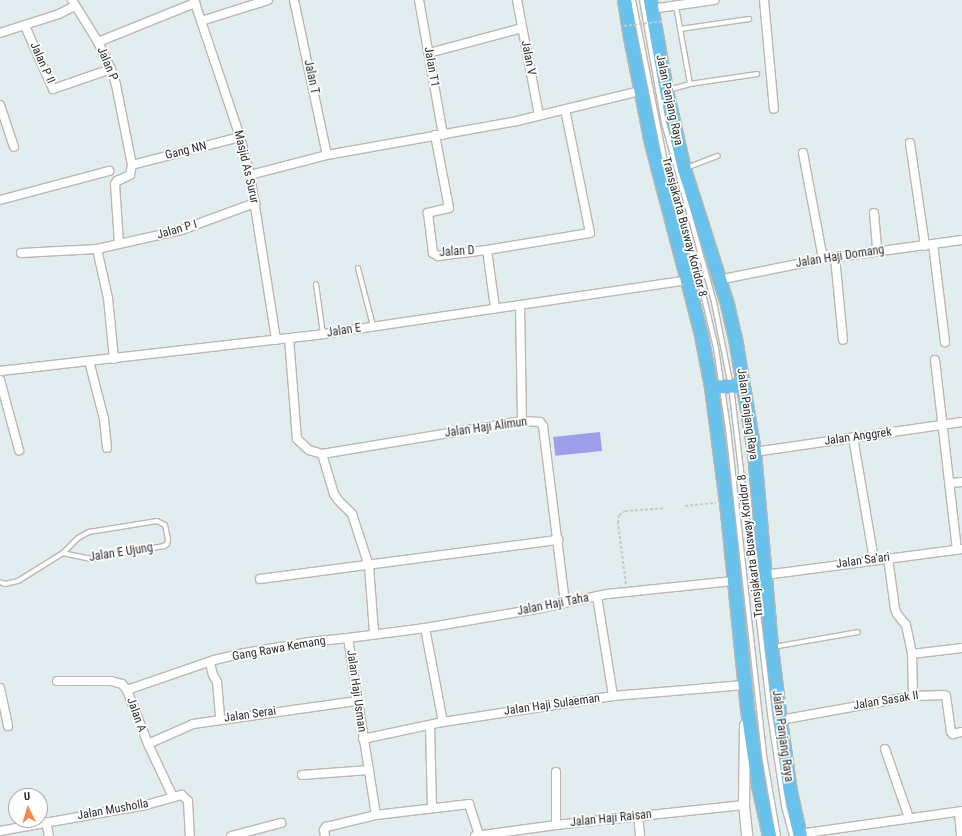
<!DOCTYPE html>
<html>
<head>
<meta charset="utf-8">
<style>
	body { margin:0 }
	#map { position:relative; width:962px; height:836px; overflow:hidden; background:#e1edee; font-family:"Roboto Condensed",sans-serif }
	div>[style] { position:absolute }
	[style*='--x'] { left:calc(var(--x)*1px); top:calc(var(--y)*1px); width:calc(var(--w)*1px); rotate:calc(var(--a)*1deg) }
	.pitch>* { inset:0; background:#9d9fe8; transform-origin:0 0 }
	.path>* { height:2px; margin-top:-1px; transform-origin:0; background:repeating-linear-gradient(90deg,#c9c9c9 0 3px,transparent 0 5px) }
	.roads { filter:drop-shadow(1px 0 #bdb6b1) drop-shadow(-1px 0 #bdb6b1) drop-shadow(0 1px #bdb6b1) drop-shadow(0 -1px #bdb6b1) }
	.service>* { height:4px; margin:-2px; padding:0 2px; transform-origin:2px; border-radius:2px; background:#fff }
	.minor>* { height:8px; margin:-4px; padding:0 4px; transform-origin:4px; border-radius:4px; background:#fff }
	.tertiary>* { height:10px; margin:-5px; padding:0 5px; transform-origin:5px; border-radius:5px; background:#fff }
	.primary>* { height:13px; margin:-6.5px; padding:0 6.5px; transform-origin:6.5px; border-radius:6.5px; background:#69c2ec }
	.path-bridge>* { height:2px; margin-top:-1px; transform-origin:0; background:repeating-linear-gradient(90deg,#c9c9c9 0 3px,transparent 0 5px) }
	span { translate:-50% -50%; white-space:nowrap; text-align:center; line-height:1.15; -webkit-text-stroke:3.5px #fff; paint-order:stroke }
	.street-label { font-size:12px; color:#2e2e2e }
	.north { position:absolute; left:8px; top:788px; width:40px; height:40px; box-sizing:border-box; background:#fff; border:1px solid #ababab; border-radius:50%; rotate:355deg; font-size:11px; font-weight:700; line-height:16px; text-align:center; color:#2e2e2e }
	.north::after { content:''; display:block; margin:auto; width:14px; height:18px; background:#f3884a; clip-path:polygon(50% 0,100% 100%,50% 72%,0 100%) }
</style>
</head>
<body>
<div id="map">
	<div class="pitch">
		<div style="left:600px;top:432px;width:19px;height:47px;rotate:84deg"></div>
	</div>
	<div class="path">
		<div style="--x:685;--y:506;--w:31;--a:-6"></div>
		<div style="--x:626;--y:584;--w:62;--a:-97.5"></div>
		<div style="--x:618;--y:523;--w:8;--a:-83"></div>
		<div style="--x:619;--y:515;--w:7;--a:-34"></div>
		<div style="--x:625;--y:511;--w:39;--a:-4"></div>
	</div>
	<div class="roads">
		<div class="service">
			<div style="--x:633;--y:0;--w:169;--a:78.8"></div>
			<div style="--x:666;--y:166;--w:124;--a:73.6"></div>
			<div style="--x:701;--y:285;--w:65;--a:76.6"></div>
			<div style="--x:716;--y:348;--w:81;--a:81.5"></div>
			<div style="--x:728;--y:428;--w:335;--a:83.7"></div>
			<div style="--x:765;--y:761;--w:76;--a:80.2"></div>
			<div style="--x:642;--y:0;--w:125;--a:79.9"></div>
			<div style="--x:664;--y:123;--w:186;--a:74.4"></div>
			<div style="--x:714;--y:302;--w:86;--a:78.6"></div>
			<div style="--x:731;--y:386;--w:330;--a:83.2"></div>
			<div style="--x:770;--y:714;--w:93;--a:81.3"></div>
			<div style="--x:784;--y:806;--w:31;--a:75"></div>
			<div style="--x:676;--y:6;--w:79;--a:79.8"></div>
			<div style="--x:680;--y:29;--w:70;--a:-8.2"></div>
			<div style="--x:668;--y:90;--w:23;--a:-15"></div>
			<div style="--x:690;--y:84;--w:68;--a:-8.5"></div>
			<div style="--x:686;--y:168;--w:34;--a:-21"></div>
			<div style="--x:358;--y:268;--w:60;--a:75.5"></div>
			<div style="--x:316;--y:284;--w:50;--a:82"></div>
			<div style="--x:0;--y:582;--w:5;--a:22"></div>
			<div style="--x:5;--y:584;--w:13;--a:-13"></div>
			<div style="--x:18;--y:581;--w:53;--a:-31.9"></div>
			<div style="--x:63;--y:553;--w:21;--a:-45"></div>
			<div style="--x:78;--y:538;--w:13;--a:-29"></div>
			<div style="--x:89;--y:532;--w:69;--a:-9.2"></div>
			<div style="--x:157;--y:521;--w:9;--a:27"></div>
			<div style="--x:165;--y:525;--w:14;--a:78"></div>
			<div style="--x:168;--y:539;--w:5;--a:101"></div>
			<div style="--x:167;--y:544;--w:4;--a:146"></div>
			<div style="--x:164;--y:546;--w:74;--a:169.9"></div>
			<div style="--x:91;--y:559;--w:29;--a:-168"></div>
			<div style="--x:773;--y:647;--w:86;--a:-10"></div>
		</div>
		<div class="minor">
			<div style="--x:72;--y:0;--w:49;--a:58.2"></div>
			<div style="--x:194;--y:0;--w:145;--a:71.4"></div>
			<div style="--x:240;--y:137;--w:39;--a:75"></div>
			<div style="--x:250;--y:175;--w:167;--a:81"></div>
			<div style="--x:294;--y:0;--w:158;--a:78"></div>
			<div style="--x:419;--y:0;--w:137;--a:79.9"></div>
			<div style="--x:517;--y:0;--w:117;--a:79.2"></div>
			<div style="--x:764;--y:0;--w:109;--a:84.8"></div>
			<div style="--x:651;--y:9;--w:64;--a:-8.1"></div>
			<div style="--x:201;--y:21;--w:70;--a:-17.4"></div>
			<div style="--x:25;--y:26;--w:69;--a:66"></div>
			<div style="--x:53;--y:89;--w:61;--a:-19"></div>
			<div style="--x:0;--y:33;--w:62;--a:-17.9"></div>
			<div style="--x:59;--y:14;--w:18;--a:-27"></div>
			<div style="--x:429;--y:53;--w:96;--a:-15"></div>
			<div style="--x:0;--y:105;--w:44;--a:71.6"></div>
			<div style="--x:435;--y:135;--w:74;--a:79.1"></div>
			<div style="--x:449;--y:208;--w:22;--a:167"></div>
			<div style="--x:428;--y:213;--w:40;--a:82.9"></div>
			<div style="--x:433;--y:253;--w:6;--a:31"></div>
			<div style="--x:438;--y:256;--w:49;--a:-7"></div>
			<div style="--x:487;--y:250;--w:59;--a:82.1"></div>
			<div style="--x:910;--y:143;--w:104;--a:81.7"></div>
			<div style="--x:803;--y:153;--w:108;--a:79.3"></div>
			<div style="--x:132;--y:165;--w:112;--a:-14.5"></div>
			<div style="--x:250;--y:175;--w:80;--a:-14.6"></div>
			<div style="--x:327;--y:155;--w:193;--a:-10.1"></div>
			<div style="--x:517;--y:121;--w:127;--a:-13.7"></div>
			<div style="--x:0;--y:200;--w:113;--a:-14.9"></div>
			<div style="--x:874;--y:213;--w:38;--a:85"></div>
			<div style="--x:119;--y:243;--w:59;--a:-93.9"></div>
			<div style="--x:115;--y:184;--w:4;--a:-56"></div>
			<div style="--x:117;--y:181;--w:14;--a:-25"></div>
			<div style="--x:130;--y:175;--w:10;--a:-79"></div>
			<div style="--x:132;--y:165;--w:82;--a:-101.3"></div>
			<div style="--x:116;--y:85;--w:17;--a:-107"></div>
			<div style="--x:111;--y:69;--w:30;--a:-116"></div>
			<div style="--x:98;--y:42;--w:105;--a:-21.9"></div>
			<div style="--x:933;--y:244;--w:99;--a:83"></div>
			<div style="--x:487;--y:250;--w:104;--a:-9.4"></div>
			<div style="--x:590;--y:233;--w:126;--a:-101.4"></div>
			<div style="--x:21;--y:253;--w:76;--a:-3"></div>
			<div style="--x:835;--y:257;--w:83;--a:84.5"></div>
			<div style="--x:718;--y:280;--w:107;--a:-11.3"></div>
			<div style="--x:823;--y:259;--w:140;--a:-7.8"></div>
			<div style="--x:520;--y:305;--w:116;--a:89"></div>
			<div style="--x:289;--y:338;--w:101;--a:85.5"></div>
			<div style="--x:297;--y:439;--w:16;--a:43"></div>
			<div style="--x:309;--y:450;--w:14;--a:17"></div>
			<div style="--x:322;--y:454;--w:42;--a:73.3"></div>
			<div style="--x:334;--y:494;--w:7;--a:56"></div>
			<div style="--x:338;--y:500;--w:20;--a:45"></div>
			<div style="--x:352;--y:514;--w:55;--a:71.9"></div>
			<div style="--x:369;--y:566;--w:67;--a:85.7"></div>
			<div style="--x:114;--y:359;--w:61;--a:-95.6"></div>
			<div style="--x:108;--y:298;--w:50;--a:-102.7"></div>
			<div style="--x:97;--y:249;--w:86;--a:-12.7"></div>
			<div style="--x:181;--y:230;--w:79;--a:-20"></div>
			<div style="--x:935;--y:360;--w:191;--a:83.4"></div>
			<div style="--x:89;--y:361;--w:60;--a:75.5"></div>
			<div style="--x:104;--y:419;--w:29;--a:84"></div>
			<div style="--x:0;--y:371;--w:325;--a:-6.5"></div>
			<div style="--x:323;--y:334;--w:368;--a:-8.4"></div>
			<div style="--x:0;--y:380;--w:73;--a:74.8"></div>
			<div style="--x:853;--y:437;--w:125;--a:80.3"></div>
			<div style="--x:754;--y:452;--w:210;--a:-8.2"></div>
			<div style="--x:322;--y:454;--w:203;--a:-9.4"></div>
			<div style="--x:522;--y:421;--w:18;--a:3"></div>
			<div style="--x:540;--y:422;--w:5;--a:53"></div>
			<div style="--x:543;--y:426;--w:178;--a:82.9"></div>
			<div style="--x:951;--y:483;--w:11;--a:-5"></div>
			<div style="--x:888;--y:558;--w:51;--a:82.2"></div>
			<div style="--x:895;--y:609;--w:5;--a:68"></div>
			<div style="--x:897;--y:614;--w:14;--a:51"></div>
			<div style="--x:906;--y:625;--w:30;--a:78"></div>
			<div style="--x:912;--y:654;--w:42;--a:88.6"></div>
			<div style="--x:765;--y:575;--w:199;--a:-7.5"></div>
			<div style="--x:260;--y:579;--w:301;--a:-7.5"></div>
			<div style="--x:597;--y:596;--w:101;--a:80.9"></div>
			<div style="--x:425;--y:628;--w:96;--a:79.2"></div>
			<div style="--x:912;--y:654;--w:50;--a:-6.8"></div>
			<div style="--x:210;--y:663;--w:12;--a:76"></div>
			<div style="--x:213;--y:675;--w:8;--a:60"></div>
			<div style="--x:217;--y:682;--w:37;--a:85"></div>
			<div style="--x:57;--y:681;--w:54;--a:0"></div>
			<div style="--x:111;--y:681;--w:11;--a:15"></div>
			<div style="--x:122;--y:684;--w:8;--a:50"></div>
			<div style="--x:127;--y:690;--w:58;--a:68.7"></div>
			<div style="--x:148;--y:744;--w:59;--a:64.7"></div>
			<div style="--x:0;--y:688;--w:39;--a:78"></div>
			<div style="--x:127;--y:690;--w:92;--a:-19"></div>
			<div style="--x:214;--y:660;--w:26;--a:-13"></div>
			<div style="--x:239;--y:654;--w:71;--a:-9.7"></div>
			<div style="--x:309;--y:642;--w:39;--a:-6"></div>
			<div style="--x:780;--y:720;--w:135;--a:-10.2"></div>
			<div style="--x:913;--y:696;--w:31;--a:-2"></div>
			<div style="--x:944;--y:695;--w:2;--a:27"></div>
			<div style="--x:946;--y:696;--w:36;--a:82"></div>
			<div style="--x:951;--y:732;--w:3;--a:45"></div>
			<div style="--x:953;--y:734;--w:9;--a:-13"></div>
			<div style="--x:430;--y:725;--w:83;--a:88.6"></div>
			<div style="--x:363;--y:739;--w:82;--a:-12"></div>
			<div style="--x:443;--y:722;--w:172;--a:-8.7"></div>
			<div style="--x:613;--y:696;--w:131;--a:-4.8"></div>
			<div style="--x:148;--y:744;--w:49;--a:-24"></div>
			<div style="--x:193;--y:724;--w:166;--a:-8"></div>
			<div style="--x:885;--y:749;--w:73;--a:70.8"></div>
			<div style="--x:556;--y:772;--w:53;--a:90"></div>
			<div style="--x:302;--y:775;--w:67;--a:-4.3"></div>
			<div style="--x:959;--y:812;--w:24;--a:85"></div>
			<div style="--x:376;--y:815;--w:94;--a:-6.7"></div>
			<div style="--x:469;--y:804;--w:33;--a:72"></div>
			<div style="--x:638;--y:816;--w:20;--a:84"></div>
			<div style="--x:46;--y:822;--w:14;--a:78"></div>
			<div style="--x:0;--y:831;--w:148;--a:-10.1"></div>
			<div style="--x:146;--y:805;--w:37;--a:-16"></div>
			<div style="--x:182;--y:795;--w:8;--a:45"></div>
			<div style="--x:188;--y:801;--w:35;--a:87"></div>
			<div style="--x:799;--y:834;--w:165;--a:-8"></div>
			<div style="--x:231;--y:836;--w:52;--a:-14.6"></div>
			<div style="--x:325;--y:836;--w:6;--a:-99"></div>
			<div style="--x:324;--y:830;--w:4;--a:-56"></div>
			<div style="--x:326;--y:827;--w:51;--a:-13.5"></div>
			<div style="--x:376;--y:815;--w:179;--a:-99"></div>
			<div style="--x:348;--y:638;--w:78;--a:-7.4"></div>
			<div style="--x:425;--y:628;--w:113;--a:-9.7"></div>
			<div style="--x:536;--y:609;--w:73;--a:-11.9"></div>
			<div style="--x:607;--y:594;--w:127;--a:-5.9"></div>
			<div style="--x:475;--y:836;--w:82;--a:-7.7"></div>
			<div style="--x:556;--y:825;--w:189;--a:-6.1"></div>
		</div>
		<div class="tertiary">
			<div style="--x:745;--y:725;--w:80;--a:90.7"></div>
			<div style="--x:744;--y:805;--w:31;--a:84"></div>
		</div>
		<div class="primary">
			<div style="--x:624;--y:0;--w:37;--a:81"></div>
			<div style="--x:630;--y:37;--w:108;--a:78.8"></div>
			<div style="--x:651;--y:143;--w:142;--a:75.3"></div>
			<div style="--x:687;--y:280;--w:57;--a:75.7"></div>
			<div style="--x:701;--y:335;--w:53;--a:79.1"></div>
			<div style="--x:711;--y:387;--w:116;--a:82.6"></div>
			<div style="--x:726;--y:502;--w:208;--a:84.2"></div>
			<div style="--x:747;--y:709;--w:82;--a:81.6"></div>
			<div style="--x:759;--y:790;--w:47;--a:77.7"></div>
			<div style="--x:650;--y:0;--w:91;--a:79.9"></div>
			<div style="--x:666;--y:90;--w:81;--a:77.2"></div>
			<div style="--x:684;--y:169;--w:142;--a:72.3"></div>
			<div style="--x:727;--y:304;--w:35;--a:77"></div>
			<div style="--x:735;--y:338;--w:116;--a:80.5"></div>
			<div style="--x:754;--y:452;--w:196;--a:85"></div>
			<div style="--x:771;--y:647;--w:74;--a:83"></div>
			<div style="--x:780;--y:720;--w:72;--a:82"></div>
			<div style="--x:790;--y:791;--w:46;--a:77.5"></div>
			<div style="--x:711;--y:387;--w:32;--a:-4"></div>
		</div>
	</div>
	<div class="path-bridge">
		<div style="--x:624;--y:26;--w:38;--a:-7"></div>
	</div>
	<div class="street-label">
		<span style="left:528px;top:58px;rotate:79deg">Jalan V</span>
		<span style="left:42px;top:63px;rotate:66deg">Jalan P II</span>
		<span style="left:107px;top:64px;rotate:67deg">Jalan P</span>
		<span style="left:431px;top:67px;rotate:80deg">Jalan T1</span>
		<span style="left:311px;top:77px;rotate:78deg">Jalan T</span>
		<span style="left:669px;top:100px;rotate:78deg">Jalan Panjang Raya</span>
		<span style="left:186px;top:151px;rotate:-14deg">Gang NN</span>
		<span style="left:246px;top:167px;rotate:77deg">Masjid As Surur</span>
		<span style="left:684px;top:227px;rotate:75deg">Transjakarta Busway Koridor 8</span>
		<span style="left:177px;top:230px;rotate:-16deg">Jalan P I</span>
		<span style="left:457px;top:252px;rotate:-4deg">Jalan D</span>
		<span style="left:840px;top:257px;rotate:-9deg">Jalan Haji Domang</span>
		<span style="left:344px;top:331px;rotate:-9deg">Jalan E</span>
		<span style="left:747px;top:414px;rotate:82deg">Jalan Panjang Raya</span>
		<span style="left:486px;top:428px;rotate:-8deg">Jalan Haji Alimun</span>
		<span style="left:858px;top:437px;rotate:-8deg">Jalan Anggrek</span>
		<span style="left:751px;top:546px;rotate:-97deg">Transjakarta Busway Koridor 8</span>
		<span style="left:121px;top:553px;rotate:-9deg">Jalan E Ujung</span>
		<span style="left:863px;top:561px;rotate:-8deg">Jalan Sa'ari</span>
		<span style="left:553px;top:605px;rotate:-11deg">Jalan Haji Taha</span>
		<span style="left:279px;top:649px;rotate:-10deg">Gang Rawa Kemang</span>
		<span style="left:356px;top:691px;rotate:82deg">Jalan Haji Usman</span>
		<span style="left:886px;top:701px;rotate:-9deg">Jalan Sasak II</span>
		<span style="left:552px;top:705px;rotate:-8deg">Jalan Haji Sulaeman</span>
		<span style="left:136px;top:715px;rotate:70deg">Jalan A</span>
		<span style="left:250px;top:715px;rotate:-8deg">Jalan Serai</span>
		<span style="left:782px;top:736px;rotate:82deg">Jalan Panjang Raya</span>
		<span style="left:113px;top:810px;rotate:-10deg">Jalan Musholla</span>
		<span style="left:611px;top:819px;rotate:-6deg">Jalan Haji Raisan</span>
	</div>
	<div class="north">U</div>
</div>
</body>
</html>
